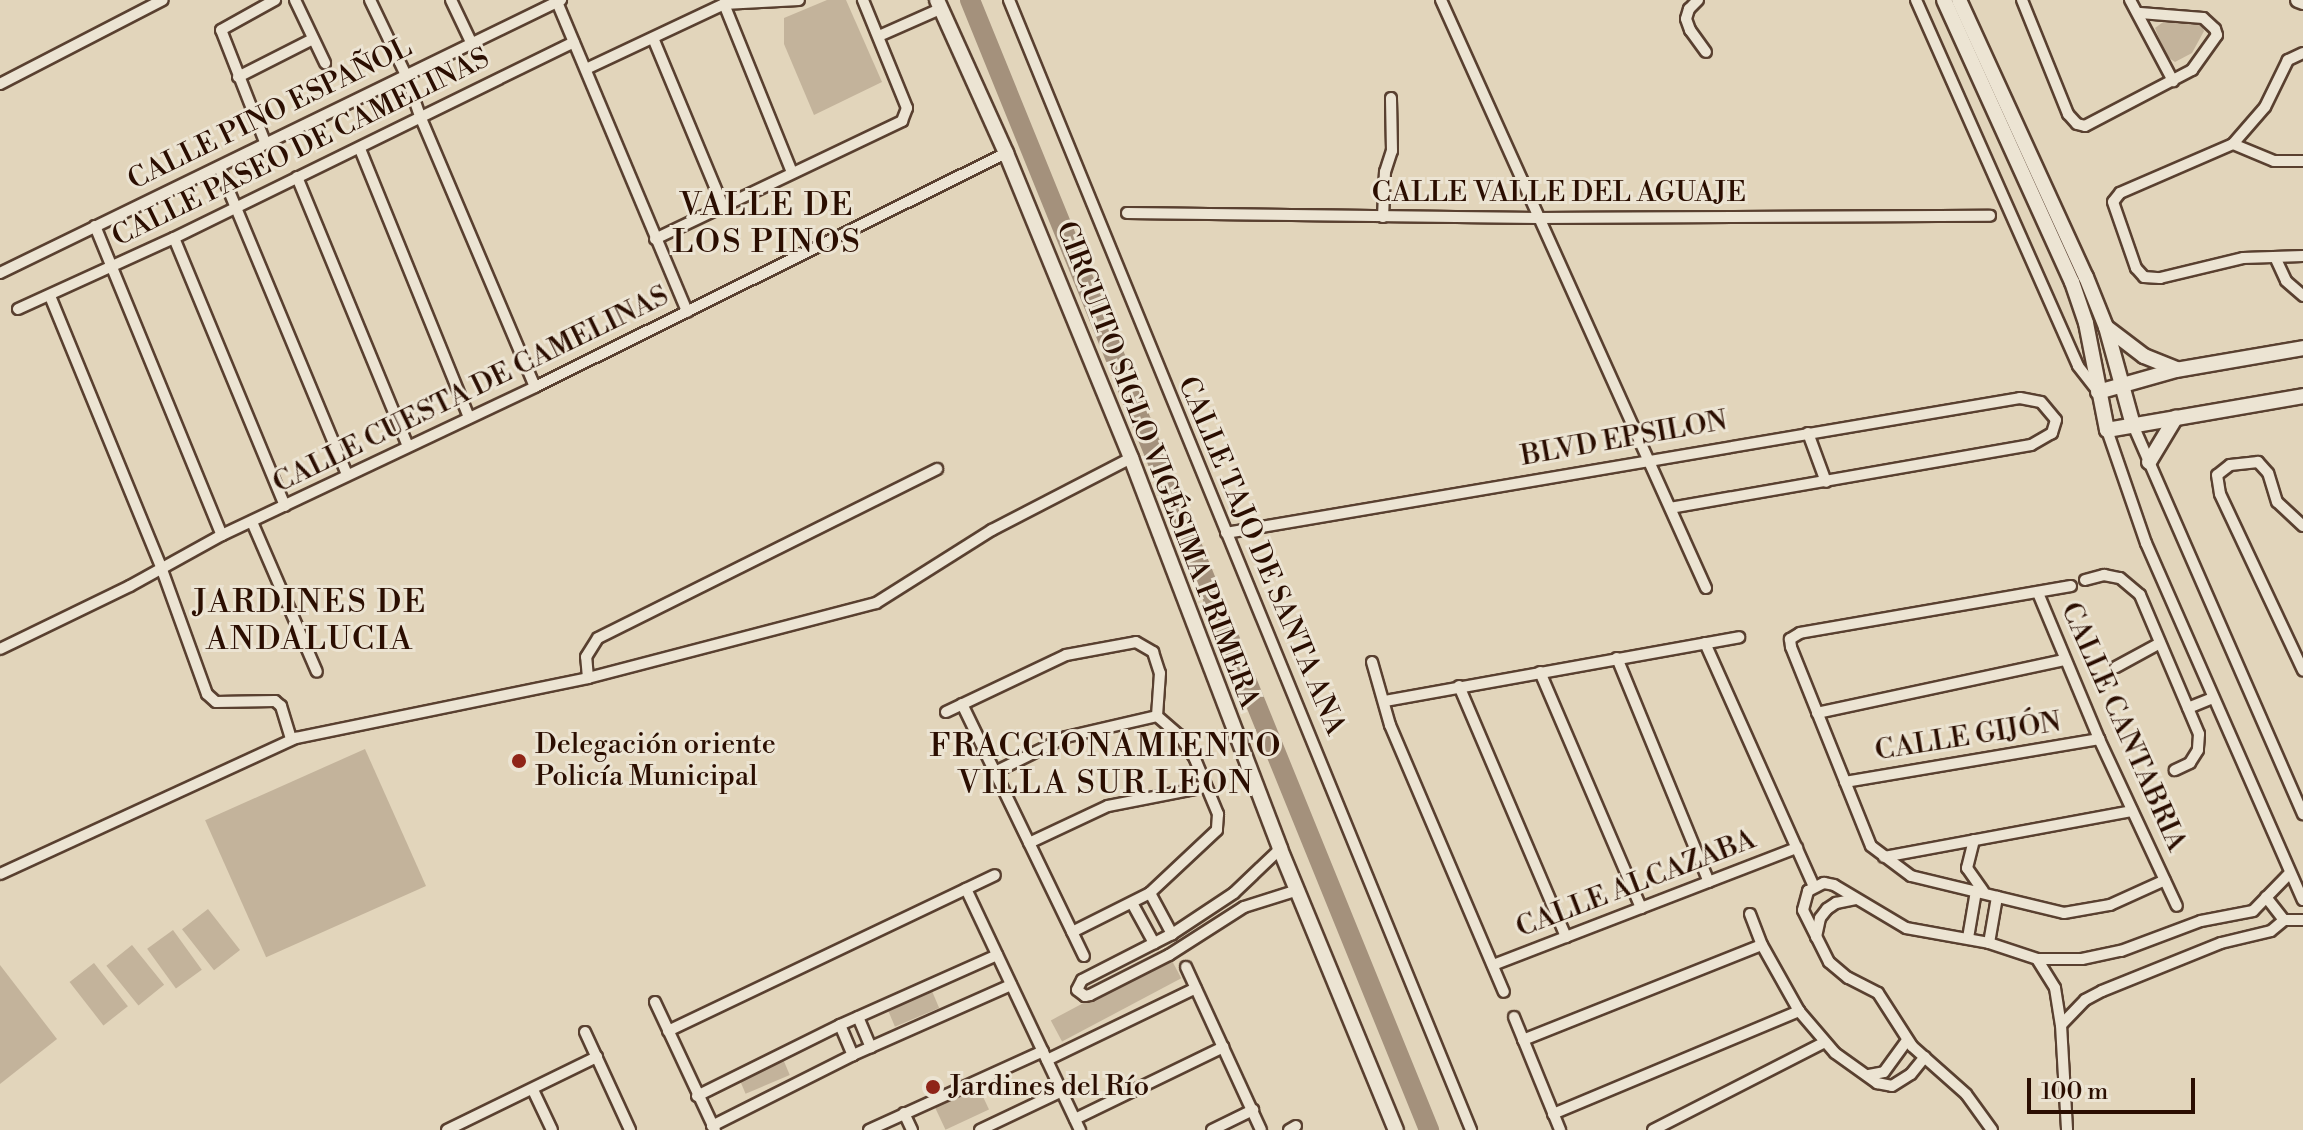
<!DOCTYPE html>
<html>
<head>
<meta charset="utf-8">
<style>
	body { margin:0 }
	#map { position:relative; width:2303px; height:1130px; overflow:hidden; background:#e2d5bb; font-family:"Libre Bodoni",serif }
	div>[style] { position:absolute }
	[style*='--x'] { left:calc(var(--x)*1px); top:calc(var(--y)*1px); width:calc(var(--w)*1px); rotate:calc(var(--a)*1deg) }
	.green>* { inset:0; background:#c3b39b; transform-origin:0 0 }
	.river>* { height:20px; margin:-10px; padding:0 10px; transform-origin:10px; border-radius:10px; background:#a4917c }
	.roads { filter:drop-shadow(2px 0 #594030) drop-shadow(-2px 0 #594030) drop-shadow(0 2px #594030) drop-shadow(0 -2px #594030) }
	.street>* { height:10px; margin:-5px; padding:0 5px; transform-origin:5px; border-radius:5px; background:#ece4d3 }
	.secondary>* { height:14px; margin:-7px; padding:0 7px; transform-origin:7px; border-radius:7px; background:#ece4d3 }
	.dots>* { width:22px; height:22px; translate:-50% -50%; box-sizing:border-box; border:4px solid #ece4d3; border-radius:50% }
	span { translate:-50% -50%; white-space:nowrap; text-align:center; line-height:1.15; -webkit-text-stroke:6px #ece4d3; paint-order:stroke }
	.street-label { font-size:28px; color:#2b0e01 }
	.poi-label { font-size:28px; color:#2b0e01 }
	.left { translate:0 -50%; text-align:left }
	.quarter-label { font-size:32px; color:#2b0e01; letter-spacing:2px }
	.scale { position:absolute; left:2027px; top:1078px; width:168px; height:36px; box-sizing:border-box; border:4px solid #2b0e01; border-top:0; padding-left:10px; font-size:24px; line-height:28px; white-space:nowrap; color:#2b0e01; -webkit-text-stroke:6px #ece4d3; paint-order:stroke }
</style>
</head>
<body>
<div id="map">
	<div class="green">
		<div style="clip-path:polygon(827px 0,846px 0,882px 82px,814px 115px,784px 44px,784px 18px)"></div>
		<div style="clip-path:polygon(2166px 20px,2200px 21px,2204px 31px,2192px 53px,2175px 62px,2166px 56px,2155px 28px)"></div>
		<div style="left:365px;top:749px;width:150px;height:175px;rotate:66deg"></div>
		<div style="left:208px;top:909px;width:52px;height:33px;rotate:52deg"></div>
		<div style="left:173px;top:930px;width:49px;height:32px;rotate:54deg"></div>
		<div style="left:132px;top:945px;width:51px;height:33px;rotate:51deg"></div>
		<div style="left:1170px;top:957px;width:24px;height:135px;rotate:62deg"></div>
		<div style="left:94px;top:963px;width:55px;height:31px;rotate:52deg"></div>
		<div style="clip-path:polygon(0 965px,57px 1039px,0 1084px)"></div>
		<div style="left:929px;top:984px;width:26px;height:48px;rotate:67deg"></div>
		<div style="left:780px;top:1052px;width:25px;height:48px;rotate:67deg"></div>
		<div style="left:978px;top:1086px;width:26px;height:48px;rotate:65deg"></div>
	</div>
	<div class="river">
		<div style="--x:970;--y:0;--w:1220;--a:67.89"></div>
	</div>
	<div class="roads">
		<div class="street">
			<div style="--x:295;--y:0;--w:70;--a:64.5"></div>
			<div style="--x:370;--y:0;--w:81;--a:64.4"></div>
			<div style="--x:405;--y:73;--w:46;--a:70.8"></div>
			<div style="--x:420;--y:116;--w:294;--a:67"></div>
			<div style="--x:451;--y:0;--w:49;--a:64.5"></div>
			<div style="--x:1009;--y:0;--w:1221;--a:67.76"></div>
			<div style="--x:1441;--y:0;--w:645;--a:65.74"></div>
			<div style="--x:1698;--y:0;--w:13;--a:135"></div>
			<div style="--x:1689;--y:9;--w:10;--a:107"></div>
			<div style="--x:1686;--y:19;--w:12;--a:70"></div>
			<div style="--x:1690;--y:30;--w:27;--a:54"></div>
			<div style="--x:1916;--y:0;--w:400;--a:66.1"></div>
			<div style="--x:2078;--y:366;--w:33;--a:52"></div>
			<div style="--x:2022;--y:0;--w:123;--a:68"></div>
			<div style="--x:2068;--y:114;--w:13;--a:48"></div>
			<div style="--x:2077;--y:124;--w:8;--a:14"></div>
			<div style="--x:2085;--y:126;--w:121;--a:-27.6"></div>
			<div style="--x:2192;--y:70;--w:43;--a:-54.5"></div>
			<div style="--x:2217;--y:35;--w:6;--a:-108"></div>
			<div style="--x:2215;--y:29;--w:16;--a:-137"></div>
			<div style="--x:2203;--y:18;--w:63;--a:-175.5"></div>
			<div style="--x:2130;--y:0;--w:92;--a:62"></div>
			<div style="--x:557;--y:2;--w:336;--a:67.2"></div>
			<div style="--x:724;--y:4;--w:181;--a:68"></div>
			<div style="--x:879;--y:36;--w:67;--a:-23.9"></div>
			<div style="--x:653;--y:38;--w:182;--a:67.4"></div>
			<div style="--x:2303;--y:53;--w:17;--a:155"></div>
			<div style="--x:2288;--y:60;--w:52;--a:116.1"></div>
			<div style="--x:2265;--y:107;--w:49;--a:130.9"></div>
			<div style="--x:2233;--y:144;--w:123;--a:156.6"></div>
			<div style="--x:2120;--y:193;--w:11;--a:128"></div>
			<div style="--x:2113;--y:202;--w:70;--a:70.8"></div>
			<div style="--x:2136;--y:268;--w:12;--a:48"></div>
			<div style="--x:2144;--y:277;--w:16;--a:4"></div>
			<div style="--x:2160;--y:278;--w:85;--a:-13.5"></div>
			<div style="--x:2243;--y:258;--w:60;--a:-1.9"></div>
			<div style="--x:586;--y:69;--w:153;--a:-25.2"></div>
			<div style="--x:724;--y:4;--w:75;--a:-3.1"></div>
			<div style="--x:238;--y:77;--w:84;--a:-26.9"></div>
			<div style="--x:0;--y:84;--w:183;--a:-27.3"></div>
			<div style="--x:265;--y:142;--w:120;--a:-111.4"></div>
			<div style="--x:221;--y:30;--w:62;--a:-29.1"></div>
			<div style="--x:2233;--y:144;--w:44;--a:22.5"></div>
			<div style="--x:2274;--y:161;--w:29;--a:0"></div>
			<div style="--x:360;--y:149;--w:290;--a:67.9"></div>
			<div style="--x:219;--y:167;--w:333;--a:67.4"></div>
			<div style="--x:297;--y:177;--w:291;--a:67.6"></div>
			<div style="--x:1127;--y:213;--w:411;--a:0.7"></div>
			<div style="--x:1538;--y:218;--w:452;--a:-0.3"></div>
			<div style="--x:1383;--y:217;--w:45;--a:-87.5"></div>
			<div style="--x:1385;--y:172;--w:22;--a:-72"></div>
			<div style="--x:1392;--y:151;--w:53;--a:-91.1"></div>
			<div style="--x:95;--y:226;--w:334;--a:67.7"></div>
			<div style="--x:174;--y:238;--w:290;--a:67.5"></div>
			<div style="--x:655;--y:239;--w:274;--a:-25.5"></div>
			<div style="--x:902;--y:121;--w:14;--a:-69"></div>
			<div style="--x:907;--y:108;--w:117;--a:-112.2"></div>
			<div style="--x:2275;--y:257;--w:26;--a:65"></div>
			<div style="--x:2286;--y:281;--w:23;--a:41"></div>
			<div style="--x:0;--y:273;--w:624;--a:-25.95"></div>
			<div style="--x:50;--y:296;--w:293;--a:67.7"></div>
			<div style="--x:161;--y:567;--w:135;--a:70.1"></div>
			<div style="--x:207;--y:694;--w:12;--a:42"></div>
			<div style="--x:216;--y:702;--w:59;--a:-1"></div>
			<div style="--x:275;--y:701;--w:8;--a:40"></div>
			<div style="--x:281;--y:706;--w:34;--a:73"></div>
			<div style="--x:18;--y:309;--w:171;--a:-24.5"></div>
			<div style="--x:174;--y:238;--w:445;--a:-26.1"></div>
			<div style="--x:2133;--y:425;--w:425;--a:66.4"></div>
			<div style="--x:2107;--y:430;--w:120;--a:71"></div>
			<div style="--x:2146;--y:543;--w:390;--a:66.3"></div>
			<div style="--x:1808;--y:433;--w:52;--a:69.8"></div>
			<div style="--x:252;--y:522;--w:163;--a:66.6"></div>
			<div style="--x:2303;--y:526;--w:35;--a:-137"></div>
			<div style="--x:2277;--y:502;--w:30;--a:-107"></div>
			<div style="--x:2268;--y:473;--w:15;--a:-132"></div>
			<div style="--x:2258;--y:462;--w:28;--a:174"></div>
			<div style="--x:2230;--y:465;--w:16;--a:142"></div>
			<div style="--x:2217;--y:475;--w:19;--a:81"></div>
			<div style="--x:2220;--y:494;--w:195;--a:64.8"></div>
			<div style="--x:1226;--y:533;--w:805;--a:-9.65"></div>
			<div style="--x:2020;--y:398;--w:21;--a:11"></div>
			<div style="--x:2041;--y:402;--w:23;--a:50"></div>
			<div style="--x:2056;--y:420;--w:14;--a:107"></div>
			<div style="--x:2052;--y:433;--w:24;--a:150"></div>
			<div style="--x:2031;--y:445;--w:365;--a:170.1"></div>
			<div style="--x:2085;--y:580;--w:20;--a:-15"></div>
			<div style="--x:2104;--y:575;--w:16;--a:11"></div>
			<div style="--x:2120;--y:578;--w:26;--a:40"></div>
			<div style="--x:2140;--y:595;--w:151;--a:67"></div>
			<div style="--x:2199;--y:734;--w:16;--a:94"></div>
			<div style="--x:2198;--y:750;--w:15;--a:122"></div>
			<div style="--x:2190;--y:763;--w:17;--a:155"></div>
			<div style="--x:2071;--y:586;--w:275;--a:170.2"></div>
			<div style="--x:1800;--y:633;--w:12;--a:149"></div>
			<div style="--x:1790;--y:639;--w:8;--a:83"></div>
			<div style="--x:1791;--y:647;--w:214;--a:68.1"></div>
			<div style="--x:1871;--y:846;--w:50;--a:36.9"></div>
			<div style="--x:1911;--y:876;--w:157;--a:13.6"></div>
			<div style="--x:2064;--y:913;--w:47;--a:-9.9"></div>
			<div style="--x:2110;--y:905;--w:60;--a:-24.4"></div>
			<div style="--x:2038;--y:593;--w:158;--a:67.3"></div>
			<div style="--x:2099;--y:739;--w:184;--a:65"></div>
			<div style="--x:1705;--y:643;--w:267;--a:65.9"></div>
			<div style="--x:0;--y:649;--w:144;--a:-25.9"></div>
			<div style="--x:130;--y:586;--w:105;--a:-29"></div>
			<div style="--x:222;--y:535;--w:346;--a:-25.3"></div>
			<div style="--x:535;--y:387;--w:526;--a:-26.42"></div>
			<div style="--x:1617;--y:658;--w:242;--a:67.7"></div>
			<div style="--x:1372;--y:662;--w:66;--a:74.1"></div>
			<div style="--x:1390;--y:725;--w:290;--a:66.9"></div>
			<div style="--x:2116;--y:667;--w:50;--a:-28.6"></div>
			<div style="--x:1540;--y:672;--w:257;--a:66.8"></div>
			<div style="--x:588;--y:678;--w:21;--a:-95"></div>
			<div style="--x:586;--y:657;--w:22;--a:-58"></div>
			<div style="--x:598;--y:638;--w:379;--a:-26.5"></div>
			<div style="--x:1459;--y:686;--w:273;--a:66.9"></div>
			<div style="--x:1385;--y:701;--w:360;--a:-10.2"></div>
			<div style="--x:962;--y:704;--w:280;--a:64.2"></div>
			<div style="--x:2188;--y:708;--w:27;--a:-22"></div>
			<div style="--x:946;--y:712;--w:133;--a:-25.4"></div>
			<div style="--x:1066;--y:655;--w:71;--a:-10.5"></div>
			<div style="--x:1136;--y:642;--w:20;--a:30"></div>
			<div style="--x:1153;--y:652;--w:22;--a:72"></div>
			<div style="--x:1160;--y:673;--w:43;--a:94"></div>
			<div style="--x:1157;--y:716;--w:29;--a:41"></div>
			<div style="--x:1179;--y:735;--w:29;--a:56"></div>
			<div style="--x:1195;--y:759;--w:60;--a:67.3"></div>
			<div style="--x:1218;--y:814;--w:16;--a:94"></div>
			<div style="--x:1217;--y:830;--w:92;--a:136.8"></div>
			<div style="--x:1150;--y:893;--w:87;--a:153.4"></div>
			<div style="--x:1817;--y:713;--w:254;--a:-12.1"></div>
			<div style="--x:995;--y:772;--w:79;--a:-26.2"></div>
			<div style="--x:1066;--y:737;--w:93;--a:-13"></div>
			<div style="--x:1845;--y:782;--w:258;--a:-9.6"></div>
			<div style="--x:1974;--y:840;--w:29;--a:104"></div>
			<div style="--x:1967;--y:868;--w:28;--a:55"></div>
			<div style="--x:1029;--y:843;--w:87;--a:-25.1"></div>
			<div style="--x:1108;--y:806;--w:100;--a:-11"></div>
			<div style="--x:1280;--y:849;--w:64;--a:136.3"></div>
			<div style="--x:1234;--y:893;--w:74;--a:146.5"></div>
			<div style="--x:1172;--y:934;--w:101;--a:152.9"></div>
			<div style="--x:1082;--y:980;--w:11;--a:117"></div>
			<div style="--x:1077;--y:990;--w:10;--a:37"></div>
			<div style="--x:1085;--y:996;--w:5;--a:-11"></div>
			<div style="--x:1090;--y:995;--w:89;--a:-26.9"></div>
			<div style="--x:1169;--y:955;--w:89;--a:-32.6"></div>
			<div style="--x:1244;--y:907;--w:57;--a:-17.5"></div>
			<div style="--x:1884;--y:857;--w:252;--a:-10.5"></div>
			<div style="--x:0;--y:874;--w:326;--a:-24.7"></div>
			<div style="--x:296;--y:738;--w:298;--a:-11.6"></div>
			<div style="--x:588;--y:678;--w:298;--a:-14.6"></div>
			<div style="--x:876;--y:603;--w:137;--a:-32.2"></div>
			<div style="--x:992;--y:530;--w:157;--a:-27.4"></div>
			<div style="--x:966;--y:889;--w:267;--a:64.7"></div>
			<div style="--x:1150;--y:893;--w:47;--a:61.8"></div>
			<div style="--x:2266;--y:897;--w:29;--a:52"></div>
			<div style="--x:1132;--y:903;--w:46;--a:61.2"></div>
			<div style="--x:1750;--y:914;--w:33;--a:69"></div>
			<div style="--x:1762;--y:945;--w:76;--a:60.7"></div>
			<div style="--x:1799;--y:1011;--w:55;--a:49.4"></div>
			<div style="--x:1835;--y:1053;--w:52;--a:35.5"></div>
			<div style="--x:1877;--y:1083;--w:15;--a:11"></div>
			<div style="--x:1892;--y:1086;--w:22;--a:-32"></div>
			<div style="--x:1911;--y:1074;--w:22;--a:-51"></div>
			<div style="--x:1816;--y:937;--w:19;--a:-78"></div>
			<div style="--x:1820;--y:918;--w:11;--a:-52"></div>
			<div style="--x:1827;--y:909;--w:11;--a:-34"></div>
			<div style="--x:1836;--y:903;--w:20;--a:-11"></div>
			<div style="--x:1968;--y:938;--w:48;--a:-80.3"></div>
			<div style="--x:1989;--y:943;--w:47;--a:-80.1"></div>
			<div style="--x:2037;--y:959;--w:34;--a:58"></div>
			<div style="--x:2055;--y:988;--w:37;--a:81"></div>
			<div style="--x:2061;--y:1025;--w:105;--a:86.7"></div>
			<div style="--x:1493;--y:965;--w:326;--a:-21.1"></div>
			<div style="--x:1186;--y:967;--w:179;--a:65.3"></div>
			<div style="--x:655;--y:1002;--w:141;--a:64.9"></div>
			<div style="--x:858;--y:1017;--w:33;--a:67"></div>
			<div style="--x:1514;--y:1017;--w:122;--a:67.8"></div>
			<div style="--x:840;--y:1025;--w:33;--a:67"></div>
			<div style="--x:2061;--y:1025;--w:35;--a:-46"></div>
			<div style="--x:2085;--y:1000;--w:19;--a:-28"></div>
			<div style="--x:2102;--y:991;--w:128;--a:-22"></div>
			<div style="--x:2221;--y:943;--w:51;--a:-13.5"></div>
			<div style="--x:2271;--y:931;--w:17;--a:-40"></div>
			<div style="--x:2284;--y:920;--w:19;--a:0"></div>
			<div style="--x:668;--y:1031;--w:362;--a:-25.5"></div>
			<div style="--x:585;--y:1032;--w:108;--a:65.3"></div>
			<div style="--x:1523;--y:1040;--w:257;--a:-21.7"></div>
			<div style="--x:1047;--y:1060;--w:165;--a:-25.8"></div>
			<div style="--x:1869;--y:1075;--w:15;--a:-11"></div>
			<div style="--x:1884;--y:1072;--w:39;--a:-54"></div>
			<div style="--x:533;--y:1090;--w:44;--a:64.6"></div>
			<div style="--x:697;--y:1096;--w:160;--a:-26.4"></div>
			<div style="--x:840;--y:1025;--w:172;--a:-24"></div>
			<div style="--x:904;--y:1113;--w:19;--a:65"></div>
			<div style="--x:1553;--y:1114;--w:267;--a:-22.7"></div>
			<div style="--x:1075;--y:1119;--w:165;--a:-25.9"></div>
			<div style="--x:712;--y:1126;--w:158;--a:-26.7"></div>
			<div style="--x:853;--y:1055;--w:173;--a:-23.9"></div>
			<div style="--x:447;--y:1130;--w:167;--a:-26"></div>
			<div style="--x:869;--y:1130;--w:191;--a:-24.4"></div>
			<div style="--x:980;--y:1130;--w:91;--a:-25.4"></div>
			<div style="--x:1212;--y:1130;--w:46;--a:-26"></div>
			<div style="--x:1289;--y:1130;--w:8;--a:-30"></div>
			<div style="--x:1653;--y:1130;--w:193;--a:-27.1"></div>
			<div style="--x:1992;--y:1130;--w:44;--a:-125.8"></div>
			<div style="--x:1966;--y:1094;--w:72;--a:-138.4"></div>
			<div style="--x:1912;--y:1046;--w:63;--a:-122.7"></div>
			<div style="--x:1878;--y:993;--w:34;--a:-153"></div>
			<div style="--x:1848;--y:978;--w:25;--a:-140"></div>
			<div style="--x:1829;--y:962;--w:58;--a:-116.6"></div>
			<div style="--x:1803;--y:910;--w:20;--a:-75"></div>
			<div style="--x:1808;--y:891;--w:18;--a:-27"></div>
			<div style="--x:1824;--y:883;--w:10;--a:11"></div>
			<div style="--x:1834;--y:885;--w:84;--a:30.8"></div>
			<div style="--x:1906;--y:928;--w:84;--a:10.2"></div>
			<div style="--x:1989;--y:943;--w:51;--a:18.4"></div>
			<div style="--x:2037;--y:959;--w:45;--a:0"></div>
			<div style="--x:2082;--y:959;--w:40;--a:-12"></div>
			<div style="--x:2121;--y:951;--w:85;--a:-20.6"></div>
			<div style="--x:2201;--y:921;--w:53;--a:-10.9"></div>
			<div style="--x:2253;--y:911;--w:53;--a:-45.8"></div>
		</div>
		<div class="secondary">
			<div style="--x:937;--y:0;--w:168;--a:65.7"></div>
			<div style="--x:1006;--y:153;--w:330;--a:67.7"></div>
			<div style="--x:1131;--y:458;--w:418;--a:69.1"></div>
			<div style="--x:1280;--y:849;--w:304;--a:67.6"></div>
			<div style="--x:1944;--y:0;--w:310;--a:65.6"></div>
			<div style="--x:2072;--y:282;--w:43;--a:71.1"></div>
			<div style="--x:2086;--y:323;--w:109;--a:78.9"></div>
			<div style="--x:2107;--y:430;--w:199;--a:-9.8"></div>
			<div style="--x:1959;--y:0;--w:305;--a:65.4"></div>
			<div style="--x:2086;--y:277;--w:54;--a:68.2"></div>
			<div style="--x:2106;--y:327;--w:102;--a:74.6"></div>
			<div style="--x:2298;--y:0;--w:5;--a:22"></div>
			<div style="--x:2106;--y:327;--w:48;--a:37.3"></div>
			<div style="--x:2144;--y:356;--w:35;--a:22"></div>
			<div style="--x:2098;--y:392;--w:81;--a:-15.8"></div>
			<div style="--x:2176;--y:370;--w:129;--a:-9.8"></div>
			<div style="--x:2149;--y:462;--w:52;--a:-59"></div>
		</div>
	</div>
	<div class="dots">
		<div style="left:519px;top:761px;background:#8f2418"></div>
		<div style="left:933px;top:1087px;background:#8f2418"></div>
	</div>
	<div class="street-label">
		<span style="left:270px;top:114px;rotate:-26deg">CALLE PINO ESPAÑOL</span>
		<span style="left:301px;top:148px;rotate:-26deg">CALLE PASEO DE CAMELINAS</span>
		<span style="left:1559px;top:193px">CALLE VALLE DEL AGUAJE</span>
		<span style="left:471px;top:390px;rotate:-26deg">CALLE CUESTA DE CAMELINAS</span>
		<span style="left:1624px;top:439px;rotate:-10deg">BLVD EPSILON</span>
		<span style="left:1157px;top:465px;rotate:69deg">CIRCUITO SIGLO VIGÉSIMA PRIMERA</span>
		<span style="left:1261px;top:556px;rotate:67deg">CALLE TAJO DE SANTA ANA</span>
		<span style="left:2123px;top:727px;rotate:66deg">CALLE CANTABRIA</span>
		<span style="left:1968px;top:737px;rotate:-9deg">CALLE GIJÓN</span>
		<span style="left:1636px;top:884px;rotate:-21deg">CALLE ALCAZABA</span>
	</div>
	<div class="poi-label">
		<span class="left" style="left:535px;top:761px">Delegación oriente<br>Policía Municipal</span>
		<span class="left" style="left:949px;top:1087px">Jardines del Río</span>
	</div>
	<div class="quarter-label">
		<span style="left:767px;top:224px">VALLE DE<br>LOS PINOS</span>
		<span style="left:310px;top:621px">JARDINES DE<br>ANDALUCIA</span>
		<span style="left:1106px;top:765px">FRACCIONAMIENTO<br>VILLA SUR LEON</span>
	</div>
	<div class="scale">100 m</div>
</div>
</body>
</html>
